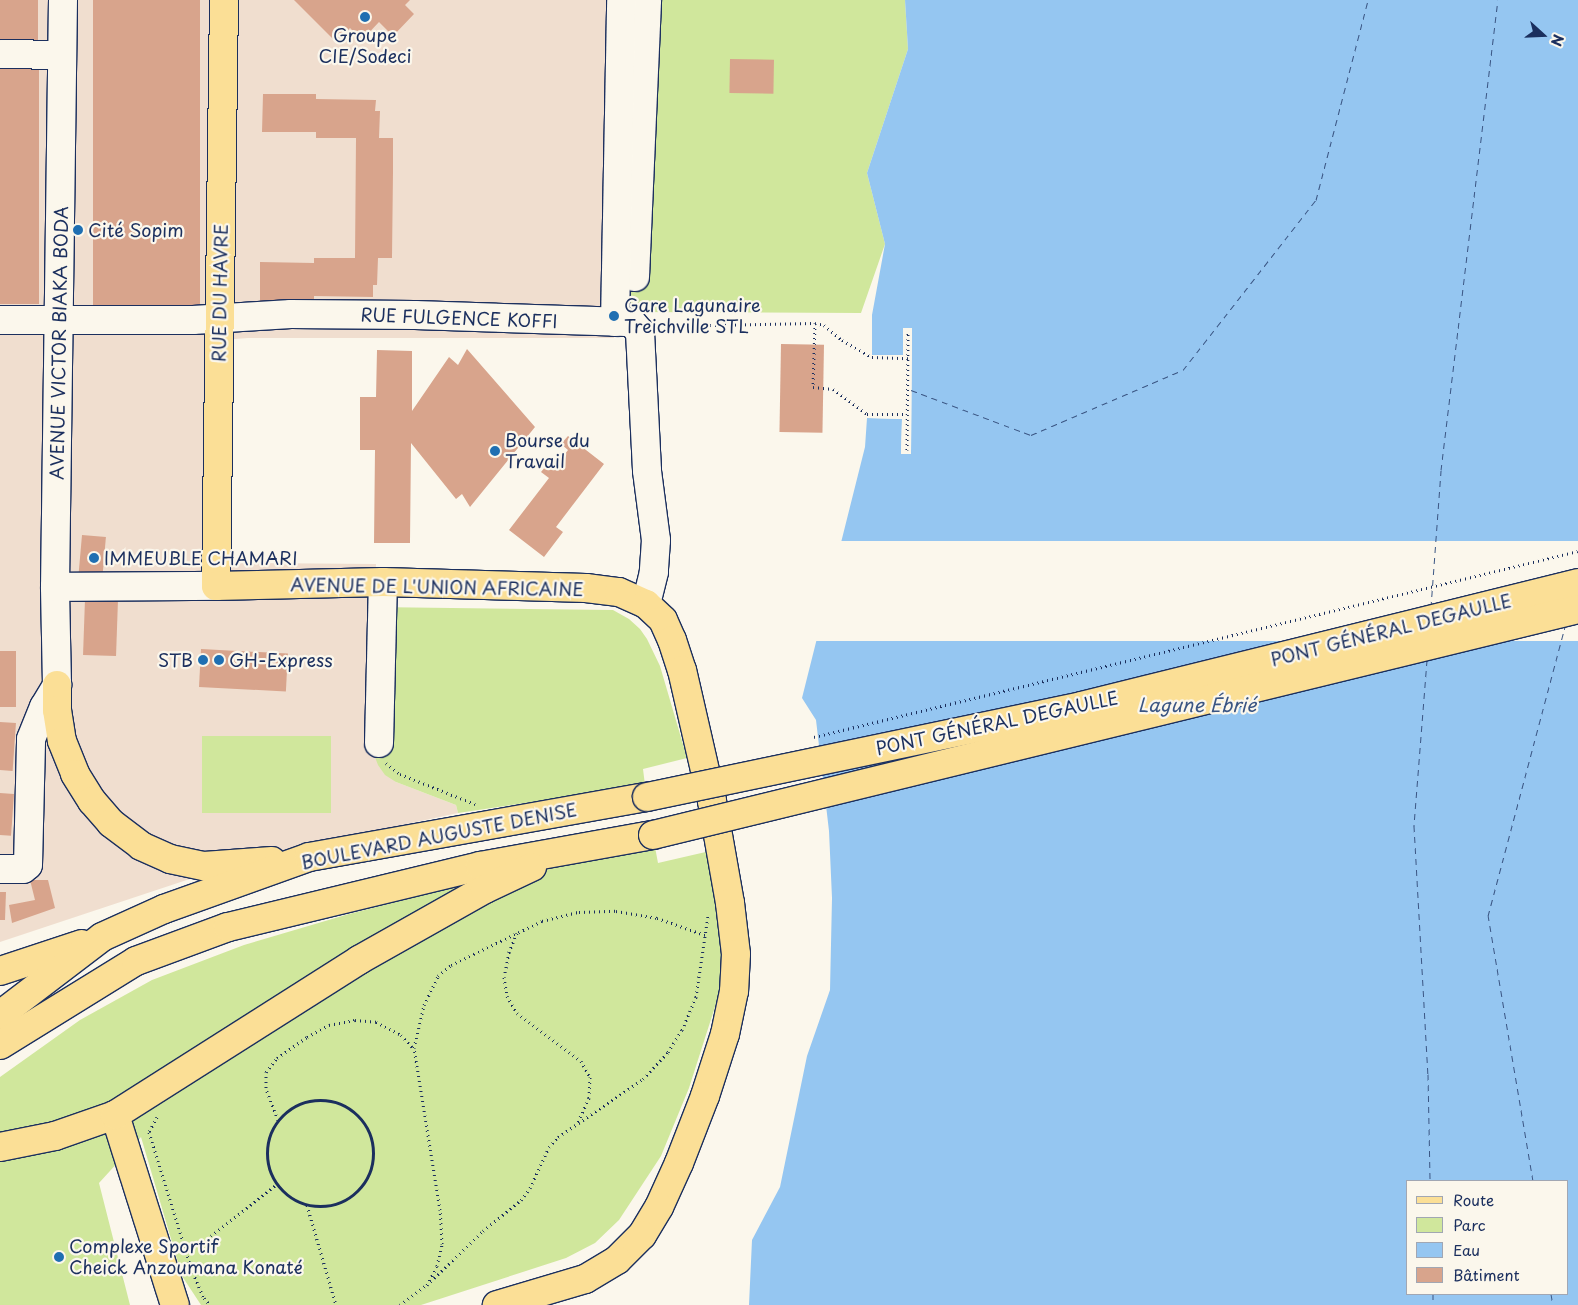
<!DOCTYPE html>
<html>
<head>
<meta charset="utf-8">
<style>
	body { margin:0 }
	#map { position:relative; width:1578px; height:1305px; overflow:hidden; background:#fbf7ec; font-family:"Playpen Sans",sans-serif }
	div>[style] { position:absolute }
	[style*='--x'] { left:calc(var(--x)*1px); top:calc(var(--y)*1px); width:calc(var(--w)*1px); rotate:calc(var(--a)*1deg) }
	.built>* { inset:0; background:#f0decf }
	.green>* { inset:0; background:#d0e79c; transform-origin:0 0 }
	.water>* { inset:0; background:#95c6f1 }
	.pier>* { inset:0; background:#fbf7ec; transform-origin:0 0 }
	.ferry>* { height:1px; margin-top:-0.5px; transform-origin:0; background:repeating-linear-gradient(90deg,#3a5583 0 6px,transparent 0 11px) }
	.building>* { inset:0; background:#d8a48c; transform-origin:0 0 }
	.path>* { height:3px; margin-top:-1.5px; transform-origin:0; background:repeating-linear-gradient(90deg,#1b2f5e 0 1px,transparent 0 5px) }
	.path>.ring { margin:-1.5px; padding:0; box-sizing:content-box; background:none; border:3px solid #1b2f5e; border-radius:50% }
	.roads { filter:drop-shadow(1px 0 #1b2f5e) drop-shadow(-1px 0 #1b2f5e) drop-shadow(0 1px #1b2f5e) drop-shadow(0 -1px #1b2f5e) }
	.minor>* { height:28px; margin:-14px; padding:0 14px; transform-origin:14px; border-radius:14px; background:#fbf7ec }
	.major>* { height:28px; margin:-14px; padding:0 14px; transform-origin:14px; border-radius:14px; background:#fbdf96 }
	.highway>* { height:28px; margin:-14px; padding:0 14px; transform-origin:14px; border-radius:14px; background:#fbdf96 }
	.path-bridge>* { height:3px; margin-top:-1.5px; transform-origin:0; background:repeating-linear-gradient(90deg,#1b2f5e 0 1px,transparent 0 5px) }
	.bridges { filter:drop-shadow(1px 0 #1b2f5e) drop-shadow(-1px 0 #1b2f5e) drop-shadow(0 1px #1b2f5e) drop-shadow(0 -1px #1b2f5e) }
	.highway-bridge>* { height:28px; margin:-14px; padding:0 14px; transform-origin:14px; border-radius:14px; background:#fbdf96 }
	.dots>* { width:14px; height:14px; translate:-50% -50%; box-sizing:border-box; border:2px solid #fbf7ec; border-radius:50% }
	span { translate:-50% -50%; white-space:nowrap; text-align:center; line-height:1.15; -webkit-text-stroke:4.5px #fbf7ec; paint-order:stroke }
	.poi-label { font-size:18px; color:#1b2f5e }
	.left { translate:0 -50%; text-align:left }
	.right { translate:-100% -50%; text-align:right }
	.street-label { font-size:18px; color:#1b2f5e }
	.water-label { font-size:19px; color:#3a5583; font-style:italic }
	.legend { position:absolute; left:1406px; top:1180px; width:162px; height:115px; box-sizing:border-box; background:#fbf7ec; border:1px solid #a1a7b3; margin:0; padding:6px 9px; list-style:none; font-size:15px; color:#1b2f5e }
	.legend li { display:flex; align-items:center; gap:10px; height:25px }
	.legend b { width:25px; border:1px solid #a1a7b3 }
	.north { position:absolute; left:1518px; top:10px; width:50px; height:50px; -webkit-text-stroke:4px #fbf7ec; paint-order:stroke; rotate:110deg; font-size:14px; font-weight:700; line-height:20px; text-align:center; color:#1b2f5e }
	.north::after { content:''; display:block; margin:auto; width:18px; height:22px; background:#1b2f5e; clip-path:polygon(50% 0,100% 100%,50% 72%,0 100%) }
</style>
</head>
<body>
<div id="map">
	<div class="built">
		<div style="clip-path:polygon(0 0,615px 0,609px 305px,614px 338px,248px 338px,209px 341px,207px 565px,247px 563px,376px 564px,370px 719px,396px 782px,456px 805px,458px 813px,262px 855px,0 942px)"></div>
	</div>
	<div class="green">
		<div style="clip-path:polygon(634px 0,905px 0,908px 49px,867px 173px,885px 244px,861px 313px,626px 312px)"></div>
		<div style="clip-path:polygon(374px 607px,613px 610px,629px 619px,640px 629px,647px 639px,660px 666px,687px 758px,643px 769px,645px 785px,458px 813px,456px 805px,396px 782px,385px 775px,378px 765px,373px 752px)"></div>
		<div style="left:202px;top:736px;width:129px;height:77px"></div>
		<div style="clip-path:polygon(655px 847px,658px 863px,710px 851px,724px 954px,721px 988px,689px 1088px,661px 1156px,619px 1220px,595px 1243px,566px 1258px,421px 1305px,201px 1305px,182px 1276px,141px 1137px,99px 1183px,130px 1305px,0 1305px,0 1077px,80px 1020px,152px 980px,244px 945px,349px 914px,455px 887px,487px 895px,551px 866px)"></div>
	</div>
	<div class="water">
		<div style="clip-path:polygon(evenodd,905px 0,1578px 0,1578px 1305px,749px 1305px,752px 1240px,780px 1187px,807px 1056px,830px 990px,832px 898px,829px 831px,816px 720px,802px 698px,865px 447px,867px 418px,902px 419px,901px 453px,911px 453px,912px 328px,903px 328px,903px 355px,872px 355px,872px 315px,885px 244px,867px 173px,908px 49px,905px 0,1407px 1181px,1567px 1181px,1567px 1294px,1407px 1294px,1407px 1181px)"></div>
	</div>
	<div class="pier">
		<div style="clip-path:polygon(903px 328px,912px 328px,911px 454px,901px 454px,902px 419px,867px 418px,867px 416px,903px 417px,904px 451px,909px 451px,909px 331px,906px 331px,904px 357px,872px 357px,872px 355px,903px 355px)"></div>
		<div style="left:1578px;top:541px;width:100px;height:786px;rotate:90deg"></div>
	</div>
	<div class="ferry">
		<div style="--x:911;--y:390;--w:128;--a:20.6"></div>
		<div style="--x:1031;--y:435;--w:165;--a:-23.2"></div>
		<div style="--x:1183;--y:370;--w:216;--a:-52"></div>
		<div style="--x:1316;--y:200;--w:207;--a:-75.4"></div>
		<div style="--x:1431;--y:607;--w:137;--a:-85.8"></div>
		<div style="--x:1441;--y:470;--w:473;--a:-83.1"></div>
		<div style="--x:1427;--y:660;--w:167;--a:94.5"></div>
		<div style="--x:1414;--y:826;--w:248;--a:86.8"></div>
		<div style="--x:1428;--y:1074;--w:107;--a:88.9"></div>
		<div style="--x:1533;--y:1181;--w:269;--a:-99.6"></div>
		<div style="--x:1488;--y:916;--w:300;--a:-75.1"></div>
		<div style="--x:1433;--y:1294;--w:11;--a:90"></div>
		<div style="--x:1551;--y:1294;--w:11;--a:80"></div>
	</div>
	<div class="building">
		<div style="left:0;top:0;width:38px;height:41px"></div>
		<div style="left:93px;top:0;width:107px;height:305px"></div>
		<div style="clip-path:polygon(294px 0,410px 0,405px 5px,414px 14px,393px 36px,379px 22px,362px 40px,350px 28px,336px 42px)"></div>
		<div style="left:730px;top:59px;width:44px;height:34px;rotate:1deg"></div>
		<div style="left:0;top:63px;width:39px;height:241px"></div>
		<div style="clip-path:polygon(263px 94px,316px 94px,316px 99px,376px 100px,375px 111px,380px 111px,379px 138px,393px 138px,393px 172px,392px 258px,378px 258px,377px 285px,373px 285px,373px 297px,314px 296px,314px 301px,260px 301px,260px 262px,314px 263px,314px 258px,355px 258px,356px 138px,316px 138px,316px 132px,262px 132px)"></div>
		<div style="left:781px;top:344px;width:43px;height:88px;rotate:1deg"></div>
		<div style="clip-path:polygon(467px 349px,535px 427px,470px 507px,462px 494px,456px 499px,411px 443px,410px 543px,374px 543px,375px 450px,360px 450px,360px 397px,376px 397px,377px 350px,412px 351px,412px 411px,449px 357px,458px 365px)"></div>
		<div style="clip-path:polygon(568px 436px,604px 464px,556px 527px,563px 532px,544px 557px,509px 530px,549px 478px,541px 472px,550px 461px,556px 466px,568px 450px,561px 444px)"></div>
		<div style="left:82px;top:535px;width:24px;height:44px;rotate:5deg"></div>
		<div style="left:85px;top:599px;width:33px;height:56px;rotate:2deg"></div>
		<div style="left:201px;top:649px;width:87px;height:38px;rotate:3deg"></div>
		<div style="left:0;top:651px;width:16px;height:56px"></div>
		<div style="left:0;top:722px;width:16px;height:48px;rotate:4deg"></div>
		<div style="left:0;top:793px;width:14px;height:42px;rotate:4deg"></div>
		<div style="clip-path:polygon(30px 880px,48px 880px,55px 908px,12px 923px,9px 905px,35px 900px)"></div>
		<div style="clip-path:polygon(0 892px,6px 892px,5px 920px,0 920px)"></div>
	</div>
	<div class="path">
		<div style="--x:815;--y:323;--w:64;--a:91.8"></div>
		<div style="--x:813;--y:387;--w:20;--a:6"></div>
		<div style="--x:833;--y:389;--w:42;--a:36.3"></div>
		<div style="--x:867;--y:414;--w:40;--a:0"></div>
		<div style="--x:660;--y:326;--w:155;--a:-1.1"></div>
		<div style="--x:815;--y:323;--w:9;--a:13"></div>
		<div style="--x:824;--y:325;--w:23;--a:40"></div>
		<div style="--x:842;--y:340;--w:34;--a:30"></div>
		<div style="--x:872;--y:357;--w:36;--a:2"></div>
		<div style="--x:907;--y:450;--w:118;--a:-89.5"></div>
		<div style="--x:386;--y:763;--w:18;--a:38"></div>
		<div style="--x:400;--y:774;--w:81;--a:21.8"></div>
		<div style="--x:517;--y:933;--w:21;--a:113"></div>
		<div style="--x:509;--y:952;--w:25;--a:101"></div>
		<div style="--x:504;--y:977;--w:19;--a:81"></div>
		<div style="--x:507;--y:996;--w:20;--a:60"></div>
		<div style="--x:517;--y:1013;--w:80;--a:36.9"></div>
		<div style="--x:581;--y:1061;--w:18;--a:61"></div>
		<div style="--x:590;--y:1077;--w:21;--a:93"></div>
		<div style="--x:589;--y:1098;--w:29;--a:115"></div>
		<div class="ring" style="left:267px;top:1100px;width:103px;height:103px"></div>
		<div style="--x:157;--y:1117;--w:17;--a:118"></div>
		<div style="--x:149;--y:1132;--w:142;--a:72.8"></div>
		<div style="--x:191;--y:1268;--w:33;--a:67"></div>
		<div style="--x:204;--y:1298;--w:9;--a:49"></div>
		<div style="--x:278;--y:1120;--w:34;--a:-111"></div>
		<div style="--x:266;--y:1088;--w:16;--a:-90"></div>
		<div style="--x:266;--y:1072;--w:18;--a:-52"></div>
		<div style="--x:277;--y:1058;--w:37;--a:-35"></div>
		<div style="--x:307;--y:1037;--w:25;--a:-29"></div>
		<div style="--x:329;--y:1025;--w:26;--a:-11"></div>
		<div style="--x:355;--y:1020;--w:21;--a:5"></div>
		<div style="--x:376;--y:1022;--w:28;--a:27"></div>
		<div style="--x:401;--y:1035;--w:18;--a:47"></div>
		<div style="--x:307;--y:1205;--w:104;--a:73.8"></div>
		<div style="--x:211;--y:1236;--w:84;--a:-38.2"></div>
		<div style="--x:427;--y:1285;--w:21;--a:-62"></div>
		<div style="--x:437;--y:1266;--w:23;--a:-77"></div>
		<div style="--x:442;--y:1244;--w:34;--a:-93"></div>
		<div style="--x:440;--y:1210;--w:164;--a:-99.1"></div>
		<div style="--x:414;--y:1048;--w:44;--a:-76.9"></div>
		<div style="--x:424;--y:1005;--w:32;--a:-64"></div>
		<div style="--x:438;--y:976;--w:17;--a:-40"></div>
		<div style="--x:451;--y:965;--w:101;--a:-25.8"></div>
		<div style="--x:542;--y:921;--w:38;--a:-14"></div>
		<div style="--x:579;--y:912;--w:37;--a:-2"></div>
		<div style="--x:616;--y:911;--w:42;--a:9.7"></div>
		<div style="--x:657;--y:918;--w:51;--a:19.5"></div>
		<div style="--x:400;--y:1305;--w:34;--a:-37"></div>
		<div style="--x:427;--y:1285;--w:78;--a:-44"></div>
		<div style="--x:483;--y:1231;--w:49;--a:-39.2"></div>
		<div style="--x:521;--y:1200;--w:15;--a:-53"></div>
		<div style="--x:530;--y:1188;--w:45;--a:-65.1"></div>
		<div style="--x:549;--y:1147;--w:13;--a:-48"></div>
		<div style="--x:558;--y:1137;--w:103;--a:-34.3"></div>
		<div style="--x:643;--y:1079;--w:37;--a:-47"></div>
		<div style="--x:668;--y:1052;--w:26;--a:-58"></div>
		<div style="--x:682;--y:1030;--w:36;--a:-67"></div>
		<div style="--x:696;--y:997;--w:82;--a:-81.6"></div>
	</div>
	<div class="roads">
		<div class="minor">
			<div style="--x:0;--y:54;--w:62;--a:0.9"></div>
			<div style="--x:635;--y:277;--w:277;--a:-87.5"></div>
			<div style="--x:0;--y:320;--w:193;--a:0"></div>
			<div style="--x:193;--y:320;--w:98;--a:-3.5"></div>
			<div style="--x:291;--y:314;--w:124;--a:0.5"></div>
			<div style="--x:415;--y:315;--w:212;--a:1.9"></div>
			<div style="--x:627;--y:322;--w:6;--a:18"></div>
			<div style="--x:633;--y:324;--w:11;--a:49"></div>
			<div style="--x:640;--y:332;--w:139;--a:87.1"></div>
			<div style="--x:647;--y:471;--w:70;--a:82.6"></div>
			<div style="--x:656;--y:540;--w:32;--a:94"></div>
			<div style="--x:654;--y:572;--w:33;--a:104"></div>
			<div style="--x:615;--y:322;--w:322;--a:-88.9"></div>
			<div style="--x:55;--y:587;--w:161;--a:-0.4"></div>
			<div style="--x:379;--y:743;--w:161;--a:-88.6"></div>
			<div style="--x:0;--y:869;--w:23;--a:0"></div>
			<div style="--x:23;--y:869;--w:6;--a:-39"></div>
			<div style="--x:28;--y:865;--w:126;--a:-88.6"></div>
			<div style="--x:31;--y:739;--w:35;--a:-68"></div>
			<div style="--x:44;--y:707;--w:26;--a:-59"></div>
			<div style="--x:57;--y:685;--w:98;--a:-91.2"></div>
			<div style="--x:55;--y:587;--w:587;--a:-89.22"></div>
		</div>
		<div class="major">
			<div style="--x:224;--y:0;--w:586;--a:90.78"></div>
			<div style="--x:216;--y:586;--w:167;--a:-1.4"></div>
			<div style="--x:383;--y:582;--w:203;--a:1.7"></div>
			<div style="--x:586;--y:588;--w:33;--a:7"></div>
			<div style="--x:619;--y:592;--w:30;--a:24"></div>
			<div style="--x:646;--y:604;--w:23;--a:43"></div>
			<div style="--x:663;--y:620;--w:22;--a:66"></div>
			<div style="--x:672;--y:640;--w:32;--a:72"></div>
			<div style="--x:682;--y:670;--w:134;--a:77.1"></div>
			<div style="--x:712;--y:801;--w:104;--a:80"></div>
			<div style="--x:730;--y:903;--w:51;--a:83.3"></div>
			<div style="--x:736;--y:954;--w:37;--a:93"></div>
			<div style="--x:734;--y:991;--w:44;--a:101.8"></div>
			<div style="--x:725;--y:1034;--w:65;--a:107.9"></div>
			<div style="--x:705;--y:1096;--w:72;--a:111.2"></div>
			<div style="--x:679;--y:1163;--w:48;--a:114.4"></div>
			<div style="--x:659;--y:1207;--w:33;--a:121"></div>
			<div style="--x:642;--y:1235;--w:35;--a:135"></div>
			<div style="--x:617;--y:1260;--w:37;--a:149"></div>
			<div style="--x:585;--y:1279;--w:92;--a:163.5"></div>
			<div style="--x:0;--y:1147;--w:56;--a:-11.3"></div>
			<div style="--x:55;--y:1136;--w:64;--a:-19.3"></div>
			<div style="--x:115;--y:1115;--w:199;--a:72.5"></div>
		</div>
		<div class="highway">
			<div style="--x:57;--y:685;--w:25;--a:90"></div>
			<div style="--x:57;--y:710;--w:31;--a:81"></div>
			<div style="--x:62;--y:741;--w:35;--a:68"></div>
			<div style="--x:75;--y:774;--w:32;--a:58"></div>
			<div style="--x:92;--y:801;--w:29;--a:49"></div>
			<div style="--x:111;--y:823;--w:38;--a:37"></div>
			<div style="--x:141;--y:846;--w:32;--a:24"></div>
			<div style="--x:170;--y:859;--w:35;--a:12"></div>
			<div style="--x:204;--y:866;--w:68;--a:-4.2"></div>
			<div style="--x:0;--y:971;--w:86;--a:-18.2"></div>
			<div style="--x:0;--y:1015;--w:128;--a:-37.4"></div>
			<div style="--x:102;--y:937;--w:68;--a:-24.3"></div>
			<div style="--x:164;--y:909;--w:154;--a:-19.7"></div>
			<div style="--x:309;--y:857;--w:343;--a:-10.1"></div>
			<div style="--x:0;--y:1045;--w:160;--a:-31.7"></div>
			<div style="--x:136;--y:961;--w:98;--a:-20.3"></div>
			<div style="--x:228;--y:927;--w:259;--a:-13.6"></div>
			<div style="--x:480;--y:866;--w:176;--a:-10.2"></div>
			<div style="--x:115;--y:1115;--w:289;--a:-32.4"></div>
			<div style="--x:359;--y:960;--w:145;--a:-29.4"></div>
			<div style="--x:485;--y:889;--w:52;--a:-25.1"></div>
		</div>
	</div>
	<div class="path-bridge">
		<div style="--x:814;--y:737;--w:786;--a:-13.68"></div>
	</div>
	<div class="bridges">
		<div class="highway-bridge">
			<div style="--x:647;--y:797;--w:443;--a:-11.8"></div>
			<div style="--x:1081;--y:706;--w:512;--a:-13.9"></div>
			<div style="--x:653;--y:835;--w:952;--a:-13.73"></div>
		</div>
	</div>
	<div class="dots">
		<div style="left:365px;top:17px;background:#1f6fb2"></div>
		<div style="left:78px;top:230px;background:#1f6fb2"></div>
		<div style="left:614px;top:316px;background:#1f6fb2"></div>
		<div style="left:495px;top:451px;background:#1f6fb2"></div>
		<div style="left:94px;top:558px;background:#1f6fb2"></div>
		<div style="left:203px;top:660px;background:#1f6fb2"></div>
		<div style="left:219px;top:660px;background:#1f6fb2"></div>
		<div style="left:59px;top:1257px;background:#1f6fb2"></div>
	</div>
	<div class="poi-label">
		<span style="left:365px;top:46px">Groupe<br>CIE/Sodeci</span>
		<span class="left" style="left:88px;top:230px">Cité Sopim</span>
		<span class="left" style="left:624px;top:316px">Gare Lagunaire<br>Treichville STL</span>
		<span class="left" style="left:505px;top:451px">Bourse du<br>Travail</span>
		<span class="left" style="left:104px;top:558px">IMMEUBLE CHAMARI</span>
		<span class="right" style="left:193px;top:660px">STB</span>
		<span class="left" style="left:229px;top:660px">GH-Express</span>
		<span class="left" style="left:69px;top:1257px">Complexe Sportif<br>Cheick Anzoumana Konaté</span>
	</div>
	<div class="street-label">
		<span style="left:220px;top:293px;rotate:-89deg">RUE DU HAVRE</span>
		<span style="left:459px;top:318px;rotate:2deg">RUE FULGENCE KOFFI</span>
		<span style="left:59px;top:343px;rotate:-89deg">AVENUE VICTOR BIAKA BODA</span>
		<span style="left:437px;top:587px;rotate:1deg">AVENUE DE L'UNION AFRICAINE</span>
		<span style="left:1391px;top:630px;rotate:-14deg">PONT GÉNÉRAL DEGAULLE</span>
		<span style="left:997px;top:723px;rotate:-12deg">PONT GÉNÉRAL DEGAULLE</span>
		<span style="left:439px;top:836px;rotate:-11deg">BOULEVARD AUGUSTE DENISE</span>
	</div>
	<div class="water-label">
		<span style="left:1197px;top:705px">Lagune Ébrié</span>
	</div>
	<ul class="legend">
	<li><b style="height:6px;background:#fbdf96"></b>Route</li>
	<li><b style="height:14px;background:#d0e79c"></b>Parc</li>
	<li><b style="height:14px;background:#95c6f1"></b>Eau</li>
	<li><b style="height:14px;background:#d8a48c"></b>Bâtiment</li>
	</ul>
	<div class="north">N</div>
</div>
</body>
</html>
